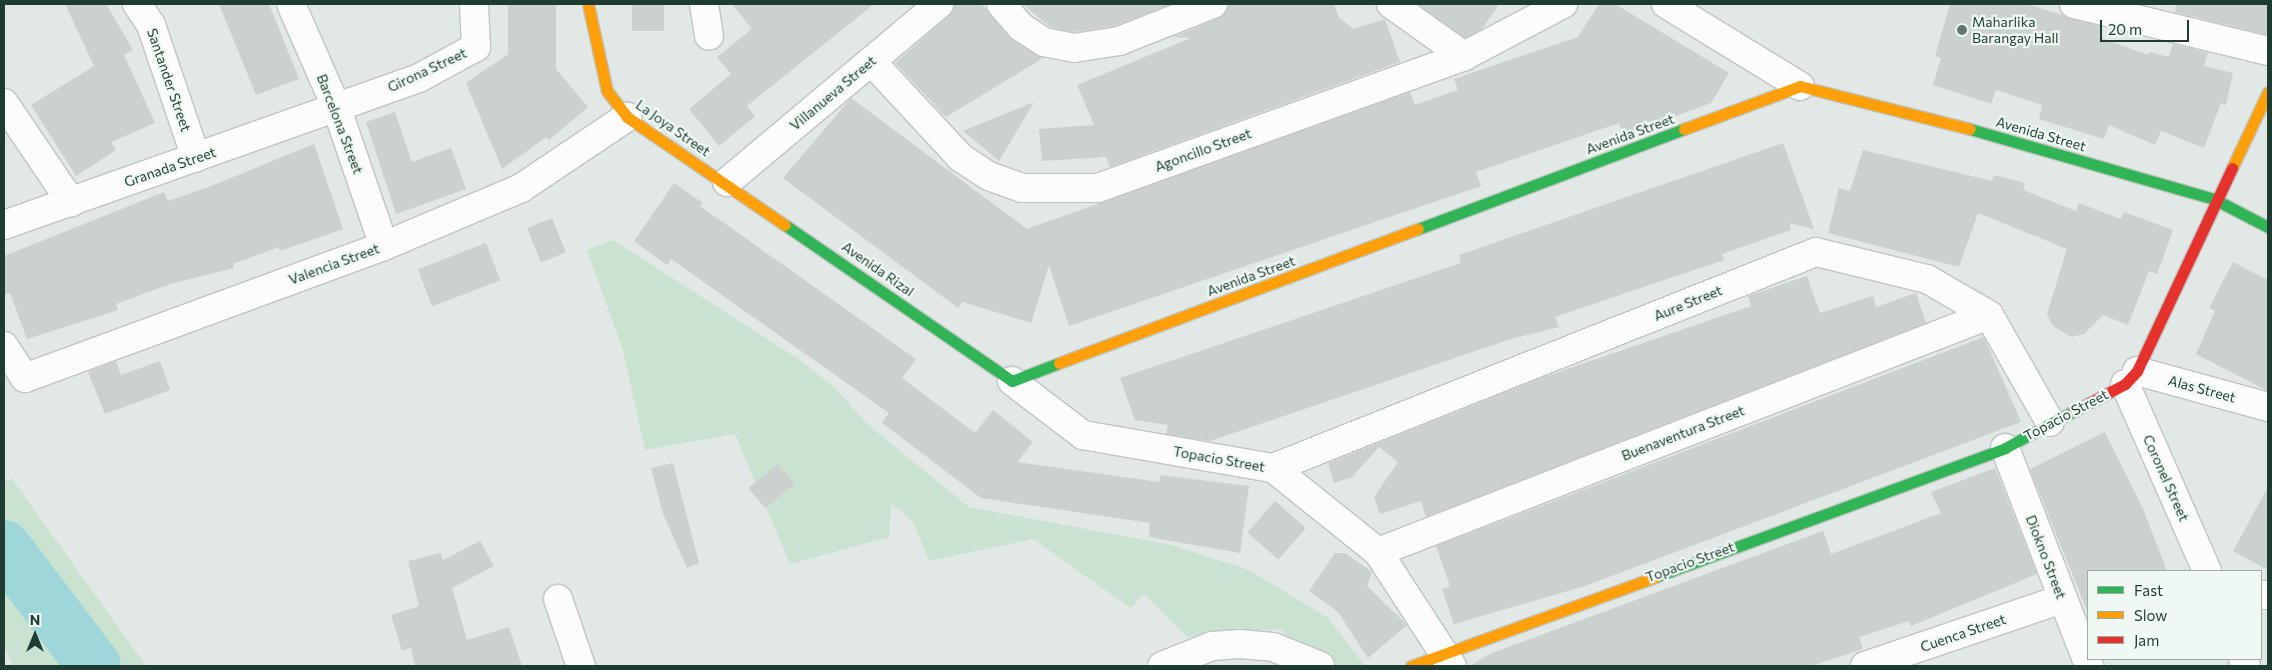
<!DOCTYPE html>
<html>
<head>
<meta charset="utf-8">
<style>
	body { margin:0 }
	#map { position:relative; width:2272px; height:670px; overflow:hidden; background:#e2e8e5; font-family:Commissioner,sans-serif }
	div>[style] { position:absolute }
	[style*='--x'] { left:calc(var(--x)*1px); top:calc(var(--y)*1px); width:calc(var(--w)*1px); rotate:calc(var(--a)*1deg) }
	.green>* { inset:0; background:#cae2d0 }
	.river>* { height:54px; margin:-27px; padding:0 27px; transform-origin:27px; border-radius:27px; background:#9fd6da }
	.building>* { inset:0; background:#cad1ce; transform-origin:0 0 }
	.roads { filter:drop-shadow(1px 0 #bfc5c2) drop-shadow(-1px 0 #bfc5c2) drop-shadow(0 1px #bfc5c2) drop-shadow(0 -1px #bfc5c2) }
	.street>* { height:28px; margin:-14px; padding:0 14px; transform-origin:14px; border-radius:14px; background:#fbfcfb }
	.fast>* { height:11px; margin:-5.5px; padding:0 5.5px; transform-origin:5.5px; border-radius:5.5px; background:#30b455 }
	.slow>* { height:11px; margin:-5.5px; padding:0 5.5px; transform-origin:5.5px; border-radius:5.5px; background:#ff9f0a }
	.jam>* { height:11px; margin:-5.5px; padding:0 5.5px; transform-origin:5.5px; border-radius:5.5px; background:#e5322d }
	.dots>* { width:14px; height:14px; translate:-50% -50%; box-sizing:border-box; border:2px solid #eff8f3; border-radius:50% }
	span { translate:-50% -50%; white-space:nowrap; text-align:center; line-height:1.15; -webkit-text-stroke:4.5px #eff8f3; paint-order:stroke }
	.poi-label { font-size:14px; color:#1f3c32 }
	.left { translate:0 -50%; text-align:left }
	.street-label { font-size:14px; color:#1f3c32 }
	.frame { position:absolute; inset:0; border:5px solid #1f3c32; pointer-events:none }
	.legend { position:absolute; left:2087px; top:570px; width:175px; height:90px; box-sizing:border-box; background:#eff8f3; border:1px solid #9cada6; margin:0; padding:6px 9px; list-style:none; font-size:15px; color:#1f3c32 }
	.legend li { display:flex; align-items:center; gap:10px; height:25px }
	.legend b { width:25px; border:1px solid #9cada6 }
	.north { position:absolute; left:10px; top:610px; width:50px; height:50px; -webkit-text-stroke:4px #eff8f3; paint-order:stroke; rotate:0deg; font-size:14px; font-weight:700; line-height:20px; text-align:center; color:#1f3c32 }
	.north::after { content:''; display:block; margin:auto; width:18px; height:22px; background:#1f3c32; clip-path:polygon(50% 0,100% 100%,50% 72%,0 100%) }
	.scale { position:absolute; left:2100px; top:20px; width:89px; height:22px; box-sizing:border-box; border:2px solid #1f3c32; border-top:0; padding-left:6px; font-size:15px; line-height:18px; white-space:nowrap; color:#1f3c32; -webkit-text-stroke:4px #eff8f3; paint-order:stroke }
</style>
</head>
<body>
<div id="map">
	<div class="green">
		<div style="clip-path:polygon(613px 240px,800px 360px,836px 389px,867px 424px,969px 507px,1171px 545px,1249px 570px,1328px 618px,1365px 666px,1300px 666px,1282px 629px,1187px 637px,1144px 594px,1131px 608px,1033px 539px,929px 561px,913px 522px,891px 503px,889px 537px,790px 564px,735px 434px,645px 450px,623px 350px,587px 250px)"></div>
		<div style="clip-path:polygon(12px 479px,146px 666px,13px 666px,4px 646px,4px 482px)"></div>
	</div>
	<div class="river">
		<div style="--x:4;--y:547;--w:149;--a:52.9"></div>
	</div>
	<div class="building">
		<div style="clip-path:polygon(65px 4px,106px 4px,133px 50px,124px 55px,155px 123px,111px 142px,116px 150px,76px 176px,31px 105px,94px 66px)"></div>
		<div style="clip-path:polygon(219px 4px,269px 4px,299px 79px,256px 95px)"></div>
		<div style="clip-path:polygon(508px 4px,556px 4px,556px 69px,588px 107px,549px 140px,546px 137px,502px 169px,466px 83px,508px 54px)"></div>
		<div style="left:632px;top:4px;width:32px;height:27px"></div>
		<div style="clip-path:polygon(732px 4px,874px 4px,747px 106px,755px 116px,719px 146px,689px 109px,731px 74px,717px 57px,752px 29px)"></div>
		<div style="clip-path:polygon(954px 4px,982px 4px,1009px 37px,1043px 58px,946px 117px,895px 63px,949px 16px)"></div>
		<div style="clip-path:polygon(1023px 4px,1171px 4px,1115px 26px,1074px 32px,1050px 27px)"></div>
		<div style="clip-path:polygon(1228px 4px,1334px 4px,1339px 18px,1354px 29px,1385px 19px,1400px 62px,1110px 167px,1106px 157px,1042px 161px,1039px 129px,1094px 125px,1077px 85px,1191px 38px,1173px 37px,1219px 18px)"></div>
		<div style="clip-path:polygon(1418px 4px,1499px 4px,1482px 29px,1465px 38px)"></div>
		<div style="clip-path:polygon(1599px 4px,1615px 4px,1729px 73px,1711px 103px,1625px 135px,1619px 123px,1476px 172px,1481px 186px,1069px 326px,1049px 265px,1031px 323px,963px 302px,958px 308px,783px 178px,851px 98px,1027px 229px,1410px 92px,1415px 105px,1458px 90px,1454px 79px,1578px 37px)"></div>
		<div style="clip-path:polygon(1950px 4px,2027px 4px,2102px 27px,2099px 37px,2148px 55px,2149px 52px,2169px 57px,2173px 44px,2208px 53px,2204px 66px,2233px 73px,2226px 105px,2221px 103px,2204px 148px,2161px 131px,2155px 145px,2109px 125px,2104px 139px,2039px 119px,2042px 105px,1996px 90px,1991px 104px,1933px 85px,1941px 58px,1935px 56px)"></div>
		<div style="clip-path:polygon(2176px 4px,2268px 4px,2268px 35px,2175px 12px)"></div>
		<div style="clip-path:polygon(1034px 102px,999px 161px,963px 131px)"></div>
		<div style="clip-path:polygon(395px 112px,412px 162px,451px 148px,466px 189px,396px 214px,366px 122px)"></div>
		<div style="clip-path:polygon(1783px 143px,1814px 229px,1789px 223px,1791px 230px,1722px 254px,1724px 260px,1555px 317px,1559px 327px,1511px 339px,1210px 441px,1166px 434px,1168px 425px,1135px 420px,1120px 378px,1461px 263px,1459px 255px)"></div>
		<div style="clip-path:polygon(314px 144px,343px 229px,280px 251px,279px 247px,233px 264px,234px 268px,170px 284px,116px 304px,118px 310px,27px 339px,10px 293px,4px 295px,4px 256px,164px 192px,168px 201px,209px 187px)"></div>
		<div style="clip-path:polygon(1863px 150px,1992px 181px,1994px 175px,2025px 183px,2023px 190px,2076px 211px,2079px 203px,2121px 219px,2124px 212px,2173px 230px,2157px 274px,2149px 271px,2128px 325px,2103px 315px,2084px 334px,2071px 337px,2053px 326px,2047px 314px,2067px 249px,1978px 213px,1959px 267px,1828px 233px,1839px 188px,1850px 191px)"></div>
		<div style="clip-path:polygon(674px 183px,703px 203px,700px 206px,916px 359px,902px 378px,975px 433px,993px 410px,1033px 442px,1017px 462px,1159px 482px,1160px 475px,1249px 486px,1240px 553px,1149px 537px,1150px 523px,981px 498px,882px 423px,889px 413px,671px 259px,667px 265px,634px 241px)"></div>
		<div style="left:552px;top:218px;width:37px;height:27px;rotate:68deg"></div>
		<div style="left:486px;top:243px;width:40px;height:73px;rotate:69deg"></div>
		<div style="clip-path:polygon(2233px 262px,2268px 280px,2268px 391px,2196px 354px,2215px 311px,2209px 308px)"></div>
		<div style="clip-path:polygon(1807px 276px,1820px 313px,1873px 296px,1876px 307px,1916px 293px,1926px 323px,1426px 517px,1421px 501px,1380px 514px,1374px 497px,1398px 462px,1379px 447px,1352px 477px,1334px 483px,1328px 463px,1541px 378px,1751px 306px,1748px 296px)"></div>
		<div style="clip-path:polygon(1984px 337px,2021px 422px,1585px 586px,1454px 624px,1442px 589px,1450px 586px,1436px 546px)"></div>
		<div style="clip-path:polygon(116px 361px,121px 375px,160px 361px,170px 390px,105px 414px,88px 372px)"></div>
		<div style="clip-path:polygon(2105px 432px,2143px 509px,2167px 571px,2088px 571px,2088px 613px,2030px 469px)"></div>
		<div style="clip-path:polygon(673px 463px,699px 563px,687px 568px,663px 514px,651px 468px)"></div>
		<div style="left:778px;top:464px;width:26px;height:38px;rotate:51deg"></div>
		<div style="clip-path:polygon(1995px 468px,2037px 574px,1911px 626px,1909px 621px,1859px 637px,1863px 649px,1811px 666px,1469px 666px,1492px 653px,1823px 531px,1831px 554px,1880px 536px,1941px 513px,1931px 492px)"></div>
		<div style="clip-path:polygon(2268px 487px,2268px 570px,2233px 551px)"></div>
		<div style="left:1275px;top:501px;width:41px;height:42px;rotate:41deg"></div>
		<div style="clip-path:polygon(480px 541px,494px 566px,452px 588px,467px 640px,509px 627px,522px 666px,415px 666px,411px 648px,402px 651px,391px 615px,419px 606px,408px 561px,441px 553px,443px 560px)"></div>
		<div style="clip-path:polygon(1335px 553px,1345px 553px,1372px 572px,1367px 586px,1407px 625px,1368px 658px,1338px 612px,1309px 591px)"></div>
	</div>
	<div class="roads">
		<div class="street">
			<div style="--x:137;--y:4;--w:25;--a:56"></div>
			<div style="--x:151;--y:25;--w:140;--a:71.3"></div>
			<div style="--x:291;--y:4;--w:115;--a:66.3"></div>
			<div style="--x:337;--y:109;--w:145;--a:71.1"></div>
			<div style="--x:704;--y:4;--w:32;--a:81"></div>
			<div style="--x:1001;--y:4;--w:30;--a:49"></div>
			<div style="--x:1021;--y:27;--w:27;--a:33"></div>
			<div style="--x:1044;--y:42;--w:31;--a:11"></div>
			<div style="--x:1074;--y:48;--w:46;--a:-8.8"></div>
			<div style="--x:1119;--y:41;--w:101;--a:-21.5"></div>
			<div style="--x:1391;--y:4;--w:90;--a:35.5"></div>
			<div style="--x:1666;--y:4;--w:157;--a:31.5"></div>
			<div style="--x:2074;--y:4;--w:200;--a:13.6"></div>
			<div style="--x:871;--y:61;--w:132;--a:47.1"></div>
			<div style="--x:961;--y:158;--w:33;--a:33"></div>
			<div style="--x:989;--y:176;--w:35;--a:20"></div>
			<div style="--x:1022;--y:188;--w:76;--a:0"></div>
			<div style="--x:1098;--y:188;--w:389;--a:-19.8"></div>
			<div style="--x:1464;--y:56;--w:112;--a:-27.7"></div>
			<div style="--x:4;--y:103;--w:120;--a:55.9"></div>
			<div style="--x:727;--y:182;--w:277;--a:-40"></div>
			<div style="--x:4;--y:225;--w:440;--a:-19.5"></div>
			<div style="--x:419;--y:78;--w:65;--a:-28.5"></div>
			<div style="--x:476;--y:47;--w:43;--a:-92.7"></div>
			<div style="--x:4;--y:346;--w:38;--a:57"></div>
			<div style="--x:25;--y:378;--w:382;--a:-20.2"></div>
			<div style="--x:384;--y:246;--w:149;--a:-22.9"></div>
			<div style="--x:521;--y:188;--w:128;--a:-33.8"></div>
			<div style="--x:2137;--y:371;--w:136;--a:15.4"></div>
			<div style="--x:1012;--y:381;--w:89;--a:37.3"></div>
			<div style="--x:1083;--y:435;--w:193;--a:9.9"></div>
			<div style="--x:1273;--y:468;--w:134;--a:38.7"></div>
			<div style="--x:1378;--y:552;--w:136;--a:57"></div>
			<div style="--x:2125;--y:384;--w:204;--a:66.3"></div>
			<div style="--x:2005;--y:448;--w:234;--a:68.9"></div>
			<div style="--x:1273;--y:468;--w:584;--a:-21.69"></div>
			<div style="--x:1816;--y:252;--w:114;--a:13.7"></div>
			<div style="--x:1927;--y:279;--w:72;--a:30.1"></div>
			<div style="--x:1989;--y:315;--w:123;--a:60.3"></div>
			<div style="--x:1378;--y:552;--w:655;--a:-21.2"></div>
			<div style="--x:2261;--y:595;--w:7;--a:0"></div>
			<div style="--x:558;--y:599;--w:71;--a:71.1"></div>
			<div style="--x:2243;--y:659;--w:8;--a:67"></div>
			<div style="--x:1162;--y:666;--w:54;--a:-21.8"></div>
			<div style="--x:1212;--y:646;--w:28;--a:-4"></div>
			<div style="--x:1240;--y:644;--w:33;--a:5"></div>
			<div style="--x:1273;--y:647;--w:51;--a:22"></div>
			<div style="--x:1865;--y:666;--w:208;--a:-18.8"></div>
		</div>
		<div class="fast">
			<div style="--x:1970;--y:129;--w:254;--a:16"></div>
			<div style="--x:2214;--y:199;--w:61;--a:27.4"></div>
			<div style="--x:785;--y:225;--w:275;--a:34.5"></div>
			<div style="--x:1012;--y:381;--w:50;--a:-21"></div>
			<div style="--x:1418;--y:229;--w:284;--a:-20.6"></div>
			<div style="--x:1655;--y:577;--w:373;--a:-20.2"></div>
			<div style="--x:2005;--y:448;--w:78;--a:-28.2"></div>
		</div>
		<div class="slow">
			<div style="--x:588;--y:4;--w:89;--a:77.7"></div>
			<div style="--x:607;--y:91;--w:33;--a:52"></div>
			<div style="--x:627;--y:117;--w:191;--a:34.4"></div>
			<div style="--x:1684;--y:129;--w:124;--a:-20.3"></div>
			<div style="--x:1800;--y:86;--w:175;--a:14.2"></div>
			<div style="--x:2232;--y:168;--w:84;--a:-64.7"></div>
			<div style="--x:1059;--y:363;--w:383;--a:-20.5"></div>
			<div style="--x:1411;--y:666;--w:260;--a:-20"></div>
		</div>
		<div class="jam">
			<div style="--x:2074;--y:411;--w:58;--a:-27.9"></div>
			<div style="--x:2125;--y:384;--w:18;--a:-47"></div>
			<div style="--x:2137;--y:371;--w:224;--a:-64.9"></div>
		</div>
	</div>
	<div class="dots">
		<div style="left:1962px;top:30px;background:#637871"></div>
	</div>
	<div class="poi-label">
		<span class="left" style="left:1972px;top:30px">Maharlika<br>Barangay Hall</span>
	</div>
	<div class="street-label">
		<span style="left:427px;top:70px;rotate:-25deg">Girona Street</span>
		<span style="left:169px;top:80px;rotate:71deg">Santander Street</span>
		<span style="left:833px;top:93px;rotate:-40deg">Villanueva Street</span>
		<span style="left:340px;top:124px;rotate:69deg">Barcelona Street</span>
		<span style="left:673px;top:128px;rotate:35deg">La Joya Street</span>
		<span style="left:1630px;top:134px;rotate:-20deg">Avenida Street</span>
		<span style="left:2041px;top:134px;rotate:16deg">Avenida Street</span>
		<span style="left:1203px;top:150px;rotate:-20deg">Agoncillo Street</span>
		<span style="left:170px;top:167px;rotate:-19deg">Granada Street</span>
		<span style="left:334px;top:264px;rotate:-20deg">Valencia Street</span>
		<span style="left:878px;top:269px;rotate:35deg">Avenida Rizal</span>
		<span style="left:1251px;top:276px;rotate:-20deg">Avenida Street</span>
		<span style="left:1688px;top:303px;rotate:-22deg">Aure Street</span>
		<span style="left:2202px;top:389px;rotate:15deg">Alas Street</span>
		<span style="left:2066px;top:415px;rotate:-28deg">Topacio Street</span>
		<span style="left:1683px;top:433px;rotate:-21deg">Buenaventura Street</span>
		<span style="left:1219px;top:459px;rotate:10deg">Topacio Street</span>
		<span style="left:2166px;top:478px;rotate:66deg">Coronel Street</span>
		<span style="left:2046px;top:557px;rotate:69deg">Diokno Street</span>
		<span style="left:1690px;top:562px;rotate:-20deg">Topacio Street</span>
		<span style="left:1963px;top:633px;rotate:-19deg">Cuenca Street</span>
	</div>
	<div class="frame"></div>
	<ul class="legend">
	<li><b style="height:6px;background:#30b455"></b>Fast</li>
	<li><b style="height:6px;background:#ff9f0a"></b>Slow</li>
	<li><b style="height:6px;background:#e5322d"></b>Jam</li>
	</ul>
	<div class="north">N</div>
	<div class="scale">20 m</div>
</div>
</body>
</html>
